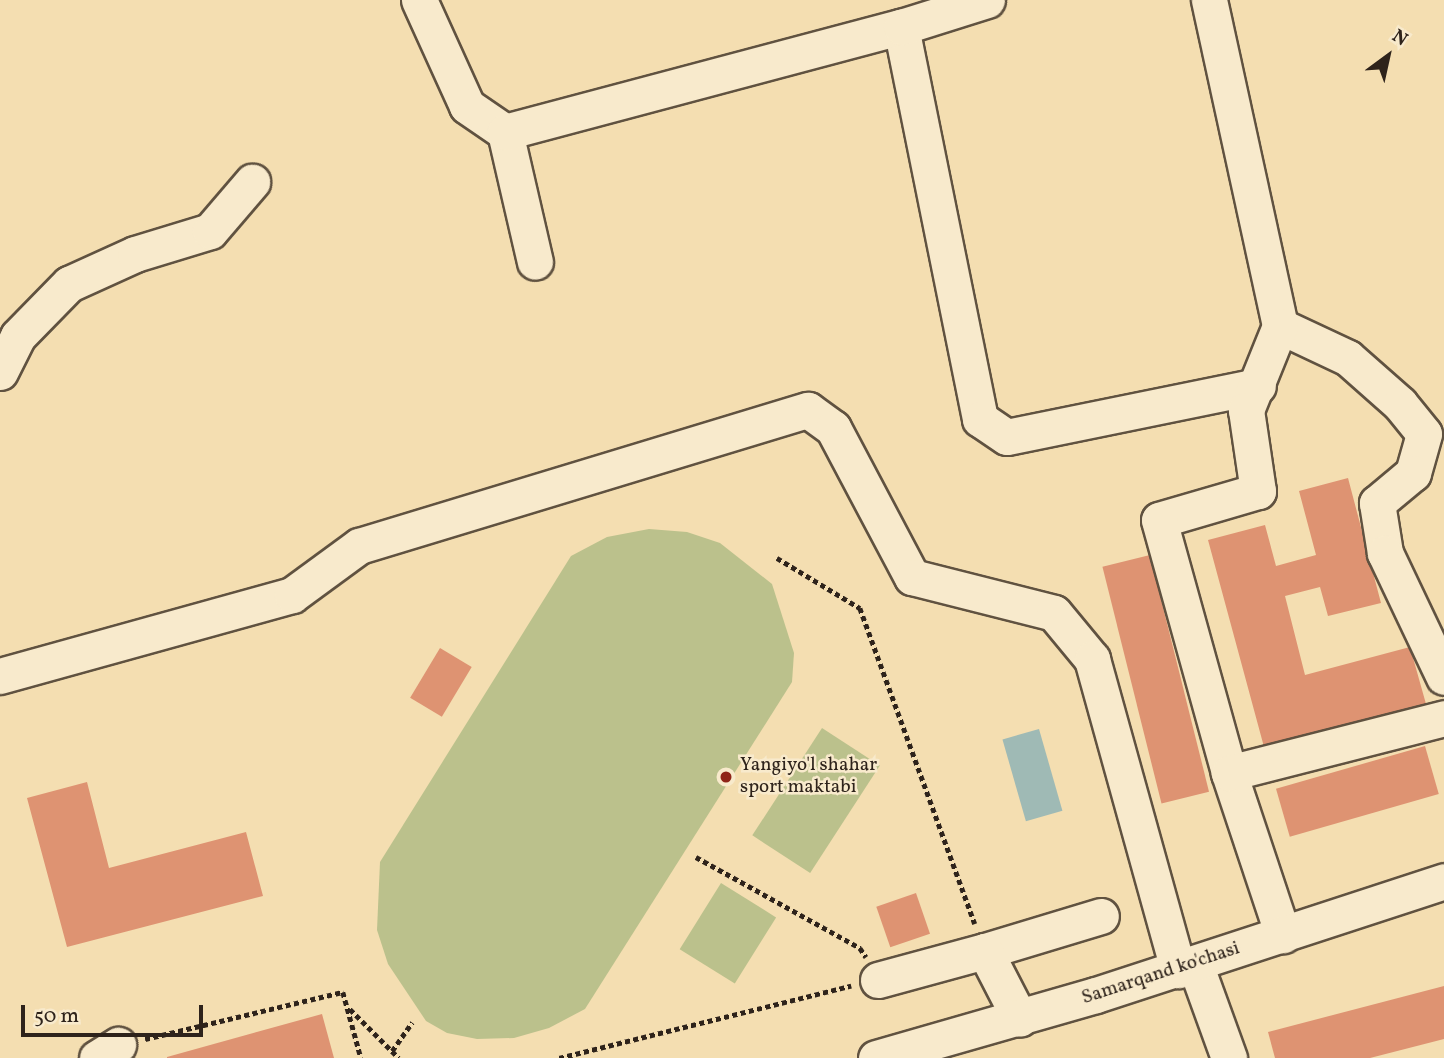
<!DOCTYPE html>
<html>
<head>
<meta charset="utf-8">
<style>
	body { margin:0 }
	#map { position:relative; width:1444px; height:1058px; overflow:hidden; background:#f4deb1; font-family:Vollkorn,serif }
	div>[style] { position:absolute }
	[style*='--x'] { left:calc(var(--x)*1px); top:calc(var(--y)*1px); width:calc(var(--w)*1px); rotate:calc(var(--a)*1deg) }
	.green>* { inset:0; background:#bbc18c; transform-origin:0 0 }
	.water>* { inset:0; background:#9fbab5; transform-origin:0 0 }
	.building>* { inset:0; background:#de9372; transform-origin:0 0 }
	.path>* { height:4.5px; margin-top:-2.25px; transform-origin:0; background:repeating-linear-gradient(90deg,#2e231b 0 5px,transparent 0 8.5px) }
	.roads { filter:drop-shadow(2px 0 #605240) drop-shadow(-2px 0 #605240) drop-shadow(0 2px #605240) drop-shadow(0 -2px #605240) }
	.minor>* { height:35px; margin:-17.5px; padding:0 17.5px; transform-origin:17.5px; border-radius:17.5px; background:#f8eacc }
	.dots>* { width:19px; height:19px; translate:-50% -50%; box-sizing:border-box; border:4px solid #f8eacc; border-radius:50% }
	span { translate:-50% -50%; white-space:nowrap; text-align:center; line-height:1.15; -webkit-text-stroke:5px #f8eacc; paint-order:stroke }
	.poi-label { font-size:19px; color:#2e231b }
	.left { translate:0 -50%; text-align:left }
	.street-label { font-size:19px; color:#2e231b }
	.north { position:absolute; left:1353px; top:21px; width:70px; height:70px; -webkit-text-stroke:5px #f8eacc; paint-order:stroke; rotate:33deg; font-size:19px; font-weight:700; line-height:28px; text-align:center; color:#2e231b }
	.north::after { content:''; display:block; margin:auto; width:24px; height:32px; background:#2e231b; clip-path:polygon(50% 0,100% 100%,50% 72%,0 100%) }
	.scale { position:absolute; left:21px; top:1005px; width:182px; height:32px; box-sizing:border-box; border:4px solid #2e231b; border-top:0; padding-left:9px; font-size:21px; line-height:24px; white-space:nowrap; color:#2e231b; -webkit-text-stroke:5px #f8eacc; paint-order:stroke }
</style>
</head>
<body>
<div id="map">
	<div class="green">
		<div style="clip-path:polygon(649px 529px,687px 532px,720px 543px,772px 584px,794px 653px,792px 682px,585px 1009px,549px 1028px,514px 1038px,477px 1039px,447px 1033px,426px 1021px,388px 964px,377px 930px,380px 862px,571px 556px,607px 537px)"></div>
		<div style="left:822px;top:728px;width:69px;height:128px;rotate:33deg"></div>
		<div style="left:721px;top:883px;width:65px;height:78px;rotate:32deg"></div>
	</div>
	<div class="water">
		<div style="left:1039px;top:729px;width:85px;height:38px;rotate:74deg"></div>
	</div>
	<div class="building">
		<div style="clip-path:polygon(1348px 478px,1381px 603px,1328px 616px,1320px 587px,1285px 596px,1305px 675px,1410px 647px,1426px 704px,1264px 747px,1208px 540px,1265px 525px,1276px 566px,1316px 555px,1299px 491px)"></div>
		<div style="left:1150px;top:555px;width:244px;height:49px;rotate:76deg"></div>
		<div style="left:440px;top:648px;width:37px;height:58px;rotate:31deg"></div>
		<div style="left:1425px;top:746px;width:50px;height:155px;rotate:74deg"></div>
		<div style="clip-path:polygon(87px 782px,109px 868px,246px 832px,263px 896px,67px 947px,27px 798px)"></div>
		<div style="left:916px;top:893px;width:43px;height:42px;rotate:71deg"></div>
		<div style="clip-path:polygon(1444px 986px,1444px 1039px,1370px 1058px,1275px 1058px,1268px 1032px)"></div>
		<div style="clip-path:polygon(322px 1014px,334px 1058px,167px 1058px,167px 1057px)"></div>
	</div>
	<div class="path">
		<div style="--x:777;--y:558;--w:97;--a:31.1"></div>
		<div style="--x:860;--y:608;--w:336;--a:70"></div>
		<div style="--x:696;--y:857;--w:188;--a:29"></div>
		<div style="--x:860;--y:948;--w:11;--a:56"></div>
		<div style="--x:350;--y:1009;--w:69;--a:45"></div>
		<div style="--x:145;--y:1039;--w:204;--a:-13.4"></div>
		<div style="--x:343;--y:992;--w:68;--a:74.7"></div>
		<div style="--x:392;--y:1051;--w:35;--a:-55"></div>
		<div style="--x:559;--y:1058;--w:301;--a:-13.9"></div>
	</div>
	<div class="roads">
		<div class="minor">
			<div style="--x:419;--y:0;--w:116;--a:65.6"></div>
			<div style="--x:467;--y:106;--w:46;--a:34.4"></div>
			<div style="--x:505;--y:132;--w:133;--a:77"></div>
			<div style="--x:1209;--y:0;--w:334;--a:77.7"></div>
			<div style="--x:1280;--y:326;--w:75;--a:25.2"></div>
			<div style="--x:1348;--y:358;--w:69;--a:41.5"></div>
			<div style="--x:1400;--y:404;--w:38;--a:51"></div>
			<div style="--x:1424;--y:434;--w:41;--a:105.8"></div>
			<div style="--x:1413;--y:473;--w:47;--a:140.2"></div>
			<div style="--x:1377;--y:503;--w:51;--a:80.9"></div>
			<div style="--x:1385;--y:553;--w:137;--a:64.6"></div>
			<div style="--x:901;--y:27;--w:400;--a:78.6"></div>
			<div style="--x:980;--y:419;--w:32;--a:34"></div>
			<div style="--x:1007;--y:437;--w:256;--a:-11.5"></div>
			<div style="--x:505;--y:132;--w:410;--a:-14.9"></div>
			<div style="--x:901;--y:27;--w:90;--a:-17.4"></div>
			<div style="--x:1280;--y:326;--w:91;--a:112"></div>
			<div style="--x:1246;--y:410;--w:82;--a:81.6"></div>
			<div style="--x:1258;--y:491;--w:103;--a:163.7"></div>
			<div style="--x:1159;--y:520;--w:263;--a:74.5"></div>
			<div style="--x:1229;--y:773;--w:171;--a:71.6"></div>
			<div style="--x:0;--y:372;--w:40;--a:-63.4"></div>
			<div style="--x:18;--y:336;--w:73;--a:-45.6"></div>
			<div style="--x:69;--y:284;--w:72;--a:-24.4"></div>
			<div style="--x:135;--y:254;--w:78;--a:-17"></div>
			<div style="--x:210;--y:231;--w:65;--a:-49.4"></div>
			<div style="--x:0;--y:676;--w:303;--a:-15.5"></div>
			<div style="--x:292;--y:595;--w:83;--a:-36.2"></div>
			<div style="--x:359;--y:546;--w:469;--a:-16.9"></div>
			<div style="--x:808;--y:410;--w:31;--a:36"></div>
			<div style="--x:833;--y:428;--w:169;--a:62.1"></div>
			<div style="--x:912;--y:577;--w:146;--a:14.2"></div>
			<div style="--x:1054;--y:613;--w:60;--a:50.4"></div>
			<div style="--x:1092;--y:659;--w:323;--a:74.5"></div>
			<div style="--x:1229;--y:773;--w:222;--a:-14.3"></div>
			<div style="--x:985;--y:951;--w:121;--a:-16.8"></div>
			<div style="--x:1195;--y:964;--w:100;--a:70.1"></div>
			<div style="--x:878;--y:980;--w:111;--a:-15.2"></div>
			<div style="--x:985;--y:951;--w:76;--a:62.8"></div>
			<div style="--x:97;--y:1058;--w:25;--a:-32"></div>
			<div style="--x:876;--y:1058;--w:229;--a:-16"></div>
			<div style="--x:1096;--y:995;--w:366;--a:-18.1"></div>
		</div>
	</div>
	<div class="dots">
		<div style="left:726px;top:777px;background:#8f2418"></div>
	</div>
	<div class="poi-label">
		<span class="left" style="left:740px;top:777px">Yangiyo'l shahar<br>sport maktabi</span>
	</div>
	<div class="street-label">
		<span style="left:1161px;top:974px;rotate:-18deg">Samarqand ko'chasi</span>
	</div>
	<div class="north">N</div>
	<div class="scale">50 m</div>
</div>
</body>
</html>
